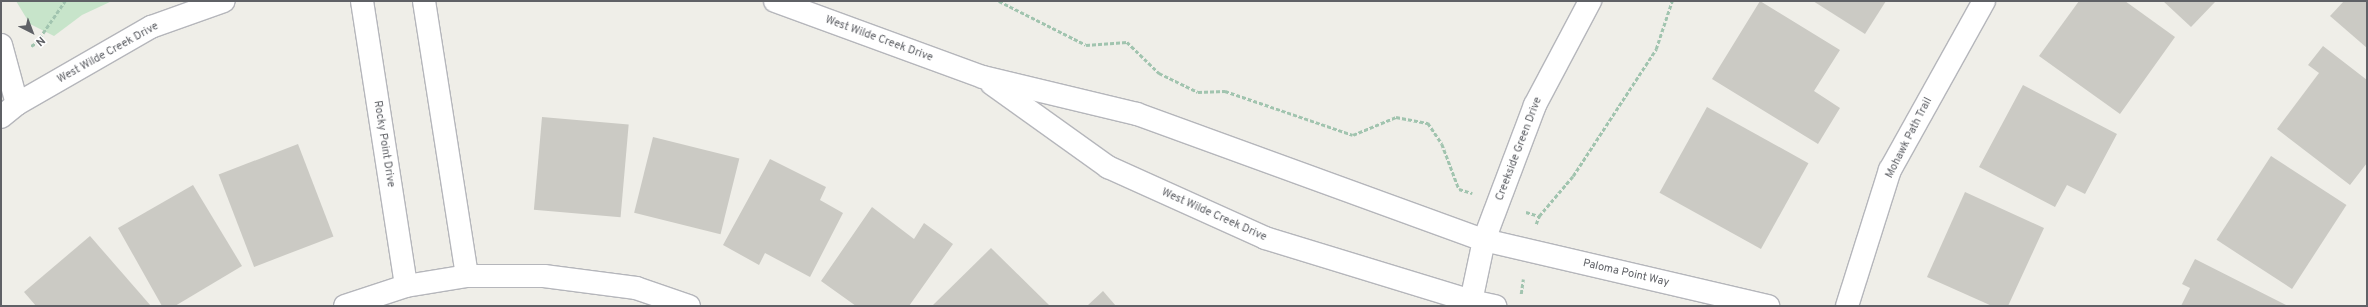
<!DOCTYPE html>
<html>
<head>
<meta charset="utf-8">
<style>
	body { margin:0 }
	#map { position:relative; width:2368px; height:307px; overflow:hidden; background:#efeee8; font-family:Overpass,sans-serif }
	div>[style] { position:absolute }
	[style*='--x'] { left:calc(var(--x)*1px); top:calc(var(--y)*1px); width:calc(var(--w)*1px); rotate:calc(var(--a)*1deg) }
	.green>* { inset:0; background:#c7e4ca }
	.building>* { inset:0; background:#cbcac4; transform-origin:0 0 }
	.path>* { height:2.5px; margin-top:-1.25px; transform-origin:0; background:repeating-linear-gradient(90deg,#a1c4af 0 4px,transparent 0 6px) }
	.roads { filter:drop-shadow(1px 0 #b5b6bb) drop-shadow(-1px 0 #b5b6bb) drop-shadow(0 1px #b5b6bb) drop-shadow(0 -1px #b5b6bb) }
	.minor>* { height:22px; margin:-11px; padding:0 11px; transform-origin:11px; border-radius:11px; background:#fff }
	.tertiary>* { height:22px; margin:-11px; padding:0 11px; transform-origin:11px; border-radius:11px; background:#fff }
	.secondary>* { height:22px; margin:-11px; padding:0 11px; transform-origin:11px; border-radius:11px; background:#fff }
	span { translate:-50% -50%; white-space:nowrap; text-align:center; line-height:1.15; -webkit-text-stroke:3px #fff; paint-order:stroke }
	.street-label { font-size:11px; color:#5f6166 }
	.frame { position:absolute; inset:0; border:2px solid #5f6166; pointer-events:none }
	.north { position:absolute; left:12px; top:12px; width:40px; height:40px; -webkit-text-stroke:3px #fff; paint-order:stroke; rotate:138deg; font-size:11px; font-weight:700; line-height:16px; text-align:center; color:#5f6166 }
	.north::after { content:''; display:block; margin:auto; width:14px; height:18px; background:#5f6166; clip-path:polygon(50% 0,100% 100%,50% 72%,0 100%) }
</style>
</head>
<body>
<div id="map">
	<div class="green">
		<div style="clip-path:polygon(16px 1px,112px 1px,82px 15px,54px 36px,30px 24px)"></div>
	</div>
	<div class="building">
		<div style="clip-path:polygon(1760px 1px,1840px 50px,1814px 91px,1840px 108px,1818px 144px,1712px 79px)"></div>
		<div style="clip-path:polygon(1813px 1px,1886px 1px,1865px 34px)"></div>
		<div style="clip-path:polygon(2079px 1px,2125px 1px,2175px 37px,2120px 114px,2039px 56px)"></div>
		<div style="clip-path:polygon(2163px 1px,2216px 1px,2191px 27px)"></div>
		<div style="clip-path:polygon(2344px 1px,2367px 1px,2367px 48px,2330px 16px)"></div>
		<div style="clip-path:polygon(2323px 46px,2367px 80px,2367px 163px,2350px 185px,2277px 129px,2319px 73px,2308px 65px)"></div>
		<div style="clip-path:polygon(2023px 85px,2117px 134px,2085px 194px,2067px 185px,2055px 207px,1979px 167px)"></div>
		<div style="left:1707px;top:107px;width:116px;height:98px;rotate:29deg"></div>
		<div style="left:542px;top:117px;width:87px;height:93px;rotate:5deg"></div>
		<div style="left:653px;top:137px;width:89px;height:78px;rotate:14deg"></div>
		<div style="left:298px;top:144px;width:99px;height:85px;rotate:69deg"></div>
		<div style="left:2271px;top:156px;width:90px;height:100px;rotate:33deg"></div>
		<div style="clip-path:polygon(770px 159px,826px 187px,820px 200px,843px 213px,810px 277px,765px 253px,759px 265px,723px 245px)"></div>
		<div style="clip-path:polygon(193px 185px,242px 266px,175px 306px,162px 306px,118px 228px)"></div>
		<div style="clip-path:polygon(1965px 192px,2044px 228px,2008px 306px,1992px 306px,1927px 277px)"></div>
		<div style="clip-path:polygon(872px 207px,914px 239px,924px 223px,953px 244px,909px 306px,856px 306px,821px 281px)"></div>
		<div style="clip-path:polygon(90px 236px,151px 306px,36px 306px,24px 292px)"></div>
		<div style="clip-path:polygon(991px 248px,1050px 306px,932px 306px)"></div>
		<div style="clip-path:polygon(2195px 259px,2288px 306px,2181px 306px,2190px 288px,2182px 284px)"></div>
		<div style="clip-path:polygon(1103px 291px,1116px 306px,1087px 306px)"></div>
	</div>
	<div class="path">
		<div style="--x:999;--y:1;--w:97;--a:26.8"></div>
		<div style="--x:1086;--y:45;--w:41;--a:-4.2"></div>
		<div style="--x:1127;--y:42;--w:45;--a:44.1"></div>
		<div style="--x:1159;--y:73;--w:43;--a:26"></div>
		<div style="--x:1198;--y:92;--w:27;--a:-2"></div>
		<div style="--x:1225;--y:91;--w:135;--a:19"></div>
		<div style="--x:1353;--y:135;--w:47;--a:-22.7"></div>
		<div style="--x:1396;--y:117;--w:33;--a:11"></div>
		<div style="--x:1428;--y:123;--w:25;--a:56"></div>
		<div style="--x:1442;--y:144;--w:48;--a:69.3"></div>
		<div style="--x:1459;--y:189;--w:14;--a:17"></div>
		<div style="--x:31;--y:46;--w:6;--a:-31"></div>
		<div style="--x:36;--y:43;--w:51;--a:-55.4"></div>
		<div style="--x:1526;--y:212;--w:14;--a:17"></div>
		<div style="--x:1536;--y:224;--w:9;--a:-69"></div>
		<div style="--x:1539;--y:216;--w:52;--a:-49.6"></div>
		<div style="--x:1573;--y:176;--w:152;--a:-56.8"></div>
		<div style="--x:1656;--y:49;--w:51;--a:-71.6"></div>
		<div style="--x:1521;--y:294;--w:15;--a:-82"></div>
	</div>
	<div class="roads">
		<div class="minor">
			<div style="--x:362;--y:1;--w:288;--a:81.2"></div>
			<div style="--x:424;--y:1;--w:278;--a:81.1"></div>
			<div style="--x:1;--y:45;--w:61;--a:74.8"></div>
			<div style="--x:1484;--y:240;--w:292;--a:13.1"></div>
			<div style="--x:1471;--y:301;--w:25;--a:12"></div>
			<div style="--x:345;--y:306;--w:64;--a:-18.2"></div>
			<div style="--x:406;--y:286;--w:62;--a:-9.3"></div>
			<div style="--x:467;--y:276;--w:77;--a:0"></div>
			<div style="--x:544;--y:276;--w:93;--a:7.4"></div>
			<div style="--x:636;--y:288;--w:56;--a:18.8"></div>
			<div style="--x:1847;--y:306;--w:143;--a:-72.5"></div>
			<div style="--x:1890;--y:170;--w:193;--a:-60.9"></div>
		</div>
		<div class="tertiary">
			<div style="--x:775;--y:1;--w:221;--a:20.1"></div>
			<div style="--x:983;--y:77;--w:158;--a:13.5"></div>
			<div style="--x:1137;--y:114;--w:369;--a:20"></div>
			<div style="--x:992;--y:84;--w:143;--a:35.6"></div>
			<div style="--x:1108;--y:167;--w:172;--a:24.3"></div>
			<div style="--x:1265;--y:238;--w:215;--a:17"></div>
			<div style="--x:1;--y:117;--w:21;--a:-39"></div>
			<div style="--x:17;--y:104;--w:155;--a:-29.9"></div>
			<div style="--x:151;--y:27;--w:77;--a:-19.6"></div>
		</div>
		<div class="secondary">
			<div style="--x:1470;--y:306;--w:67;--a:-78"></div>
			<div style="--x:1484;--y:240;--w:144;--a:-69.3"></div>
			<div style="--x:1535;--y:105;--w:118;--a:-62.1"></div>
		</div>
	</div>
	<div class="street-label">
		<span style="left:879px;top:39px;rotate:20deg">West Wilde Creek Drive</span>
		<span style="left:108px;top:53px;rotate:-29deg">West Wilde Creek Drive</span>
		<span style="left:1909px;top:138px;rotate:-63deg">Mohawk Path Trail</span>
		<span style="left:384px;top:144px;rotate:81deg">Rocky Point Drive</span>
		<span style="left:1519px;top:149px;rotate:-69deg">Creekside Green Drive</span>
		<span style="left:1214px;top:215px;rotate:24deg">West Wilde Creek Drive</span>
		<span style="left:1626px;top:273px;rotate:13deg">Paloma Point Way</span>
	</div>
	<div class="frame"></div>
	<div class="north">N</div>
</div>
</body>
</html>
